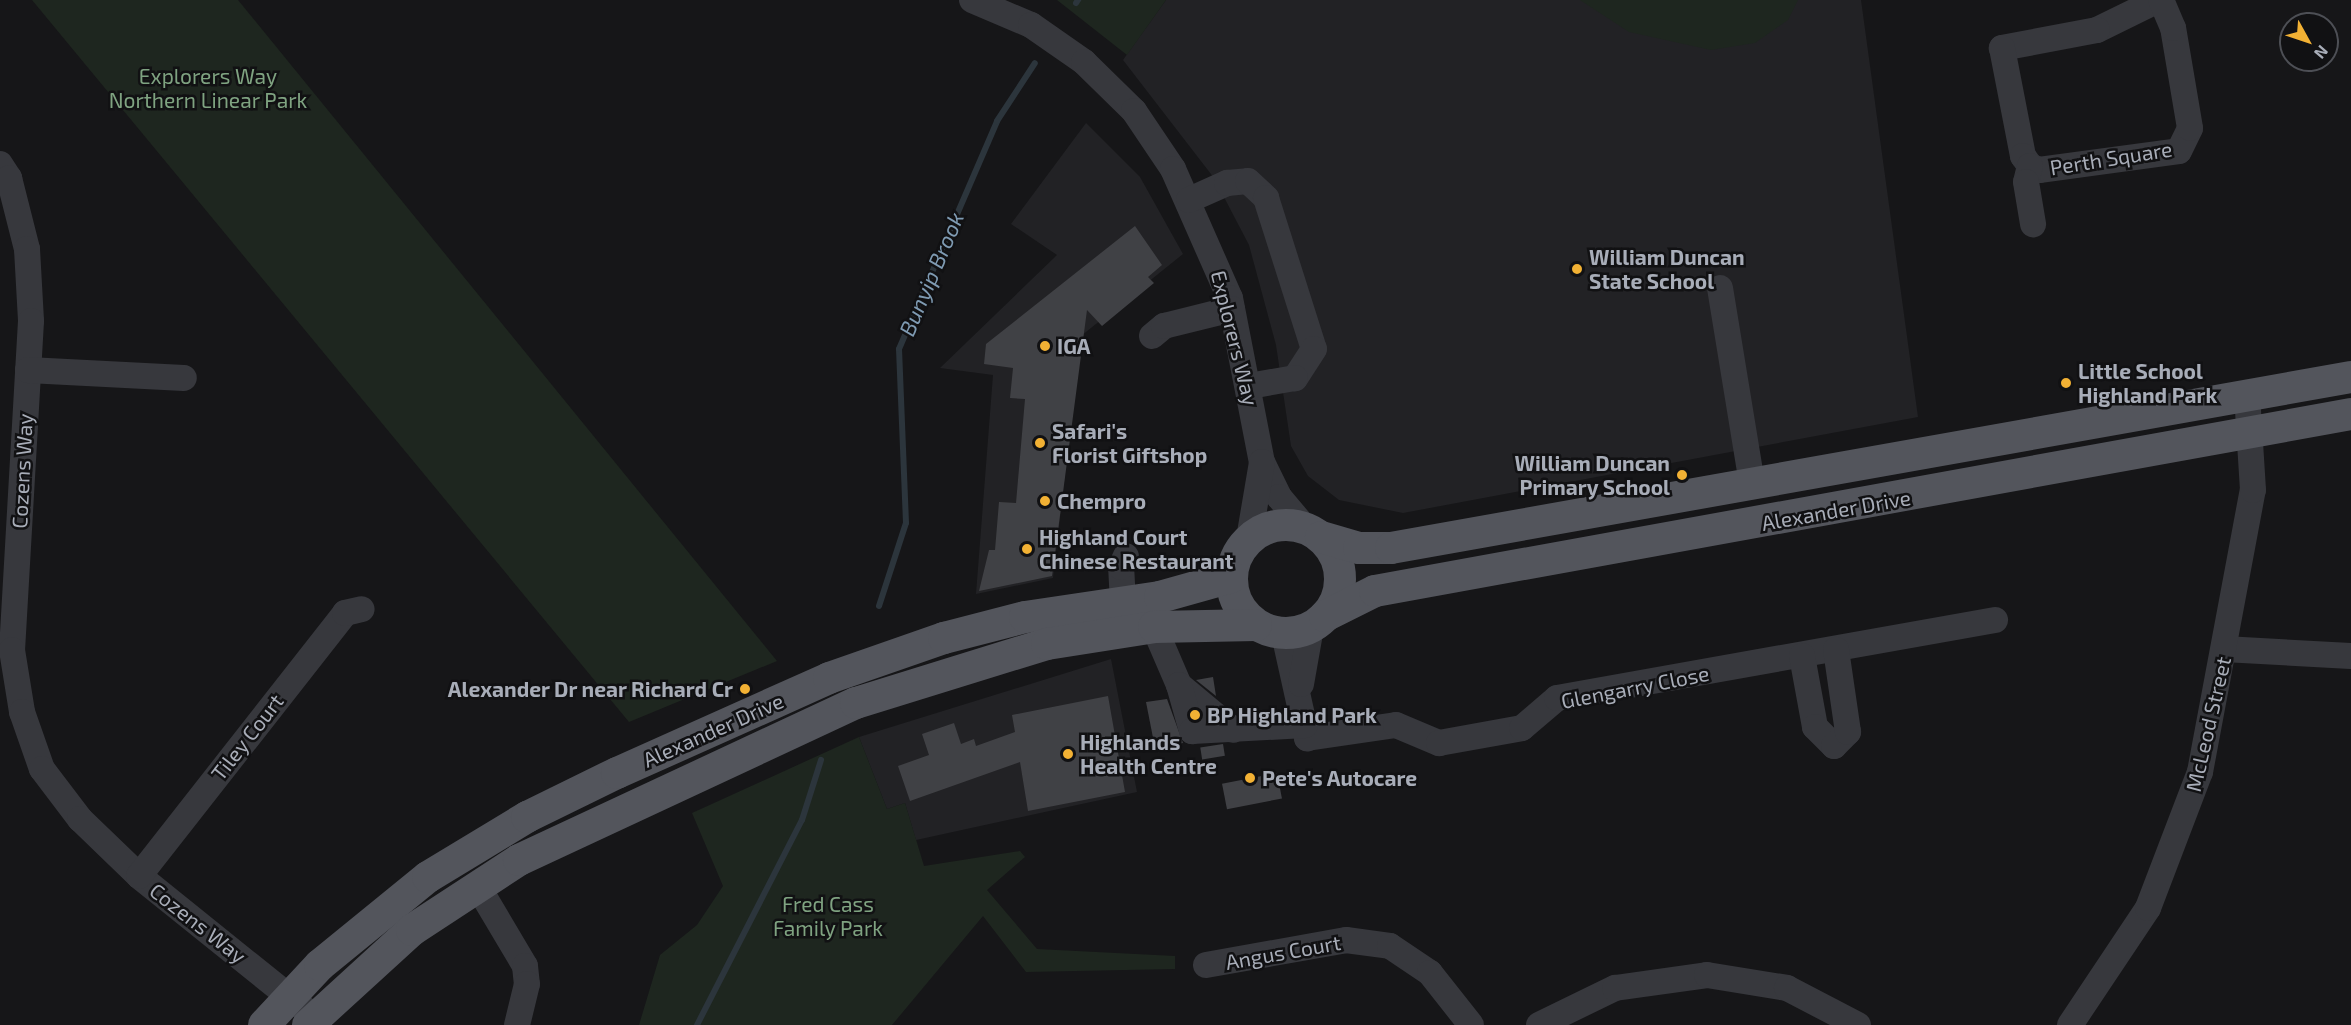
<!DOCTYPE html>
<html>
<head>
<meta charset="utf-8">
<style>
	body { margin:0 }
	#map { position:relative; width:2351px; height:1025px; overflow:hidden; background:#161618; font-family:"Exo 2",sans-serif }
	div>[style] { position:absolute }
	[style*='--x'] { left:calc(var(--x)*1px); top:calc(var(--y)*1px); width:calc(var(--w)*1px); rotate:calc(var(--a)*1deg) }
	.built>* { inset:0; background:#222225 }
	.green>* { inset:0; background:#1e261f }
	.stream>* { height:6px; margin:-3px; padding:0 3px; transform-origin:3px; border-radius:3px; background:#2c353c }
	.building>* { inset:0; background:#404145; transform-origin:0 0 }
	.minor>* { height:26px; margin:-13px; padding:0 13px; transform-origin:13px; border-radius:13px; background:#37383d }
	.major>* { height:32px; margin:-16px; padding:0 16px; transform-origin:16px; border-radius:16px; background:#53555c }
	.major>.ring { margin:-16px; padding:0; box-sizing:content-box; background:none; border:32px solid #53555c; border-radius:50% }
	.dots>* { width:16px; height:16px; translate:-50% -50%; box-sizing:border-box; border:3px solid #111113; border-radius:50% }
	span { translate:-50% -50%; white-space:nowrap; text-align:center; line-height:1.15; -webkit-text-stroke:5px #111113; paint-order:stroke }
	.park-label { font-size:21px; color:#7fa381 }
	.street-label { font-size:21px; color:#a8adb8 }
	.poi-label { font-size:21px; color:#a8adb8; font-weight:700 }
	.left { translate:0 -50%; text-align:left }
	.right { translate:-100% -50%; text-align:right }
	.water-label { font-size:22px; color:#7f9bb3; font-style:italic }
	.north { position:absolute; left:2279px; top:12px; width:60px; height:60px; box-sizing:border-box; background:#111113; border:2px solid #4d4f55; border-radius:50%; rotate:130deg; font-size:16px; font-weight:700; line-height:24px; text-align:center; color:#a8adb8 }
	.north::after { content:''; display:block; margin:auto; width:21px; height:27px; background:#f2b134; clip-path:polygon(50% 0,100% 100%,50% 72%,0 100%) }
</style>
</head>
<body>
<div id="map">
	<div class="built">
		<div style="clip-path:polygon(1166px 0,1861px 0,1918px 417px,1403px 513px,1339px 500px,1308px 476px,1291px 446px,1276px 345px,1249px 245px,1214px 178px,1123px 60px)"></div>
		<div style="clip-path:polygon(1086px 123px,1140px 177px,1183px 254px,1081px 336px,1053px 578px,976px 594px,993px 375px,940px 368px,1057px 255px,1011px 224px)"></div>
		<div style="clip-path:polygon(1111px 659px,1137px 792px,916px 840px,905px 803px,887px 809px,859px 737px)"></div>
	</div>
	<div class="green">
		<div style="clip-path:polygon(32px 0,238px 0,777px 661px,629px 722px)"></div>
		<div style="clip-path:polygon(1057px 0,1166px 0,1127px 55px)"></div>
		<div style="clip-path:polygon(1580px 0,1798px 0,1788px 20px,1755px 43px,1711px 50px,1629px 32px)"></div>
		<div style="clip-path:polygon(859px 737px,887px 809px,905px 803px,924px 866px,1020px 851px,1025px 857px,987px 890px,1037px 949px,1175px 956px,1175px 969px,1026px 972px,983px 916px,892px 1025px,639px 1025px,660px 955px,697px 925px,723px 886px,692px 813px)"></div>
	</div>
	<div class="stream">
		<div style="--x:1076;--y:3;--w:4;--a:-56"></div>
		<div style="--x:879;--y:606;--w:87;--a:-72"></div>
		<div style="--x:906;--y:523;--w:174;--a:-92.3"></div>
		<div style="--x:899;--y:349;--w:248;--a:-66.7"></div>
		<div style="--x:997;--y:121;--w:69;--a:-56.8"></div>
		<div style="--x:697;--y:1025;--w:230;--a:-62.9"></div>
		<div style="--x:802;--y:820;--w:63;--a:-72.4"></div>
	</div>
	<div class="building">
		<div style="clip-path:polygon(1135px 226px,1162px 265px,1148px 277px,1154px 283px,1102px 326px,1087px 310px,1052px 576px,979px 591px,989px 550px,995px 550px,999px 502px,1016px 503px,1025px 399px,1010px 398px,1013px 368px,984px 364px,986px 344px)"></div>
		<div style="clip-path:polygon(1213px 677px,1216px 696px,1196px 680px)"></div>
		<div style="clip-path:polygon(1108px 696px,1125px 792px,1028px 811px,1020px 762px,910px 801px,898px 766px,929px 755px,922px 734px,954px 723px,961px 744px,974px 739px,976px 746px,1015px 732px,1012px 715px)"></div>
		<div style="clip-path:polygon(1167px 699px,1183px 743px,1155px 748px,1146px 702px)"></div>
		<div style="left:1223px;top:744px;width:12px;height:23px;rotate:81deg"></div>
		<div style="left:1277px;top:773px;width:26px;height:56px;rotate:79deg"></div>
	</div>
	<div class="minor">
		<div style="--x:972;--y:0;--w:64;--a:23"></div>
		<div style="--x:1031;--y:25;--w:65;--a:34.9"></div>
		<div style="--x:1084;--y:62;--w:70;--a:44.4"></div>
		<div style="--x:1134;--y:111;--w:70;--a:56.1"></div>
		<div style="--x:1173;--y:169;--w:141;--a:66.2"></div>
		<div style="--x:1230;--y:298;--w:167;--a:79"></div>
		<div style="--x:1262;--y:462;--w:39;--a:64"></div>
		<div style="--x:1279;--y:497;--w:43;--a:49.7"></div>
		<div style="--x:2158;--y:0;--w:68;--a:153.8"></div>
		<div style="--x:2097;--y:30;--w:97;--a:169.3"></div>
		<div style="--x:2002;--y:48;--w:110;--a:79"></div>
		<div style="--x:2023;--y:156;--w:12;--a:55"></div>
		<div style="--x:2030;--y:166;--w:10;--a:24"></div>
		<div style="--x:2039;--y:170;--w:141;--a:-7.7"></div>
		<div style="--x:2179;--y:151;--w:25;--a:-64"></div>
		<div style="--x:2190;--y:128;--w:101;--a:-99.6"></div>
		<div style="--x:2173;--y:28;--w:30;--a:-113"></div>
		<div style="--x:0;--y:164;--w:17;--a:57"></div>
		<div style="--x:9;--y:178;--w:73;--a:75.8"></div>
		<div style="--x:27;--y:249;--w:72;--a:86.8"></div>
		<div style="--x:31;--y:321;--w:330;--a:93.3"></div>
		<div style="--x:12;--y:650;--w:63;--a:80.8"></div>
		<div style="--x:22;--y:712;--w:60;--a:70.7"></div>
		<div style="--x:42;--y:769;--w:63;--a:52.8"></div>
		<div style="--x:80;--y:819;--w:82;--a:44"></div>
		<div style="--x:139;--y:876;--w:211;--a:38.8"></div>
		<div style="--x:2030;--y:166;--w:16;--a:104"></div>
		<div style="--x:2026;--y:182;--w:43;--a:80.5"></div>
		<div style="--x:1189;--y:200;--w:42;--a:-24.1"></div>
		<div style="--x:1227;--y:183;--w:21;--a:-5"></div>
		<div style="--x:1248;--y:181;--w:25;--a:43"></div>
		<div style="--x:1266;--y:198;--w:158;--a:72.4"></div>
		<div style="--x:1314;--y:349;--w:35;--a:123"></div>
		<div style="--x:1295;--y:378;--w:47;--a:170.1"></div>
		<div style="--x:1720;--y:288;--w:198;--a:80.7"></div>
		<div style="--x:1152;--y:336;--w:16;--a:-40"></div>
		<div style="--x:1164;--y:326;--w:70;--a:-14"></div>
		<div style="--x:28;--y:370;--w:156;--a:2.9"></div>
		<div style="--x:1249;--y:539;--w:78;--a:-80.4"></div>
		<div style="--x:1123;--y:603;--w:36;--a:-93"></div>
		<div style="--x:1121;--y:567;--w:12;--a:-66"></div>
		<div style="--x:1154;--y:627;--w:63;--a:66.7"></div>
		<div style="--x:1179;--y:685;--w:70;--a:39.8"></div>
		<div style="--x:1284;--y:634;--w:107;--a:77.5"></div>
		<div style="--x:1307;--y:738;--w:90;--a:-8.3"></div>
		<div style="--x:1396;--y:725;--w:47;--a:22.7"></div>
		<div style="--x:1439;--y:743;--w:84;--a:-10.2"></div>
		<div style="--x:1522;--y:728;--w:46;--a:-40.6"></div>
		<div style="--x:1557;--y:698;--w:445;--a:-10.1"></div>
		<div style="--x:2224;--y:649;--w:127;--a:3.2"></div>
		<div style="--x:1802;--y:656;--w:72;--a:79.6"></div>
		<div style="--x:1815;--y:727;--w:27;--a:45"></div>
		<div style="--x:1834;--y:746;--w:20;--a:-45"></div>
		<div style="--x:1848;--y:732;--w:83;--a:-98.3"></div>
		<div style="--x:1301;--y:684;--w:58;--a:-80"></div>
		<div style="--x:1179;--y:685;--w:48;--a:74.2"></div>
		<div style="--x:1192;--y:731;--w:113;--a:-3"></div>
		<div style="--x:139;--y:876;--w:334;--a:-51.9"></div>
		<div style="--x:345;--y:613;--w:17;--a:-13"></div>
		<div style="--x:477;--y:885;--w:94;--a:59.3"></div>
		<div style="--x:525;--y:966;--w:18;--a:84"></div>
		<div style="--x:527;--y:984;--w:42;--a:103.7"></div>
		<div style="--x:1206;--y:965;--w:142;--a:-10.1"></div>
		<div style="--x:1346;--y:940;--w:44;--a:7.8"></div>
		<div style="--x:1390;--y:946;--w:48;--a:34"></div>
		<div style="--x:1430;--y:973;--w:66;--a:51.7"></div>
		<div style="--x:1539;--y:1025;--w:85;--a:-26"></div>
		<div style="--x:1615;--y:988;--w:93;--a:-8"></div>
		<div style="--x:1707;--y:975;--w:81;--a:9.2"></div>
		<div style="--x:1787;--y:988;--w:80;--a:27.5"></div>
		<div style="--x:2070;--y:1025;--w:141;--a:-56.3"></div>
		<div style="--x:2148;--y:908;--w:146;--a:-69.1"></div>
		<div style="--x:2200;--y:772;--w:287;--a:-79.4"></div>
		<div style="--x:2253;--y:490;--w:96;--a:-93.6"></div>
	</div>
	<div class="major">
		<div class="ring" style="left:1232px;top:525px;width:76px;height:76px"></div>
		<div style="--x:1321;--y:537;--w:40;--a:16"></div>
		<div style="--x:1359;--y:548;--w:32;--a:0"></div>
		<div style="--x:1391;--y:548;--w:975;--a:-10.1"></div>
		<div style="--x:1325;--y:616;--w:56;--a:-26.6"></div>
		<div style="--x:1375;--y:591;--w:992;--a:-10.28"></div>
		<div style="--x:264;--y:1025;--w:82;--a:-47"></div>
		<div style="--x:320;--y:965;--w:139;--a:-39.2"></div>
		<div style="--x:428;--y:877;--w:116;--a:-31.2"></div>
		<div style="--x:527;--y:817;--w:100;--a:-26.1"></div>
		<div style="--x:617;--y:773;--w:232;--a:-24.1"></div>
		<div style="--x:829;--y:678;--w:122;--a:-19.2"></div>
		<div style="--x:944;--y:638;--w:84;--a:-14.5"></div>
		<div style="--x:1025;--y:617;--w:136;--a:-8.4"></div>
		<div style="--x:1160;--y:597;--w:74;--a:-15.7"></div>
		<div style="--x:308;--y:1025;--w:141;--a:-42.4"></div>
		<div style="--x:412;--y:930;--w:128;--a:-33.2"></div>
		<div style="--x:519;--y:860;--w:372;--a:-25"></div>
		<div style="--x:856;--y:703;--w:200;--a:-17.2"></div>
		<div style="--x:1047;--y:644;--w:108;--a:-9"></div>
		<div style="--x:1154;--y:627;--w:102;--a:-1.1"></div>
	</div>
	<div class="dots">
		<div style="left:1577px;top:269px;background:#f2b134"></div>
		<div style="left:1045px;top:346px;background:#f2b134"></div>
		<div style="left:2066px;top:383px;background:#f2b134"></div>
		<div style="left:1040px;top:443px;background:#f2b134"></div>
		<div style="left:1682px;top:475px;background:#f2b134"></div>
		<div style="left:1045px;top:501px;background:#f2b134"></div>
		<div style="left:1027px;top:549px;background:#f2b134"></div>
		<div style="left:745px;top:689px;background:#f2b134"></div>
		<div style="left:1195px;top:715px;background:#f2b134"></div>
		<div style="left:1068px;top:754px;background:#f2b134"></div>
		<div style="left:1250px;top:778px;background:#f2b134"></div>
	</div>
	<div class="park-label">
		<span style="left:208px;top:88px">Explorers Way<br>Northern Linear Park</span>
		<span style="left:828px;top:916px">Fred Cass<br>Family Park</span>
	</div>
	<div class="street-label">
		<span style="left:2111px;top:158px;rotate:-9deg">Perth Square</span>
		<span style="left:1235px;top:338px;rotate:76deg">Explorers Way</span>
		<span style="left:22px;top:471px;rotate:-87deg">Cozens Way</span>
		<span style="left:1836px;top:510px;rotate:-10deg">Alexander Drive</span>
		<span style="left:1635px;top:687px;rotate:-11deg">Glengarry Close</span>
		<span style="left:2208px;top:724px;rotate:-77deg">McLeod Street</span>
		<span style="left:713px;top:730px;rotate:-24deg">Alexander Drive</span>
		<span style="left:247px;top:737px;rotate:-52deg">Tiley Court</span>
		<span style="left:198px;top:923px;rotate:38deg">Cozens Way</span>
		<span style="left:1283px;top:952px;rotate:-10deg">Angus Court</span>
	</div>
	<div class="poi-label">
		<span class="left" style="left:1589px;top:269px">William Duncan<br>State School</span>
		<span class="left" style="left:1057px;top:346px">IGA</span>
		<span class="left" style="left:2078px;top:383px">Little School<br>Highland Park</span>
		<span class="left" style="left:1052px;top:443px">Safari's<br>Florist Giftshop</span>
		<span class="right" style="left:1670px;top:475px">William Duncan<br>Primary School</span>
		<span class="left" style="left:1057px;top:501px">Chempro</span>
		<span class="left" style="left:1039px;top:549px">Highland Court<br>Chinese Restaurant</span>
		<span class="right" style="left:733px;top:689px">Alexander Dr near Richard Cr</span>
		<span class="left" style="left:1207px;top:715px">BP Highland Park</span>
		<span class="left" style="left:1080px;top:754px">Highlands<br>Health Centre</span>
		<span class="left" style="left:1262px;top:778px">Pete's Autocare</span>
	</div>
	<div class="water-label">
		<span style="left:931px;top:274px;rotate:-67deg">Bunyip Brook</span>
	</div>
	<div class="north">N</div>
</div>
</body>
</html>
